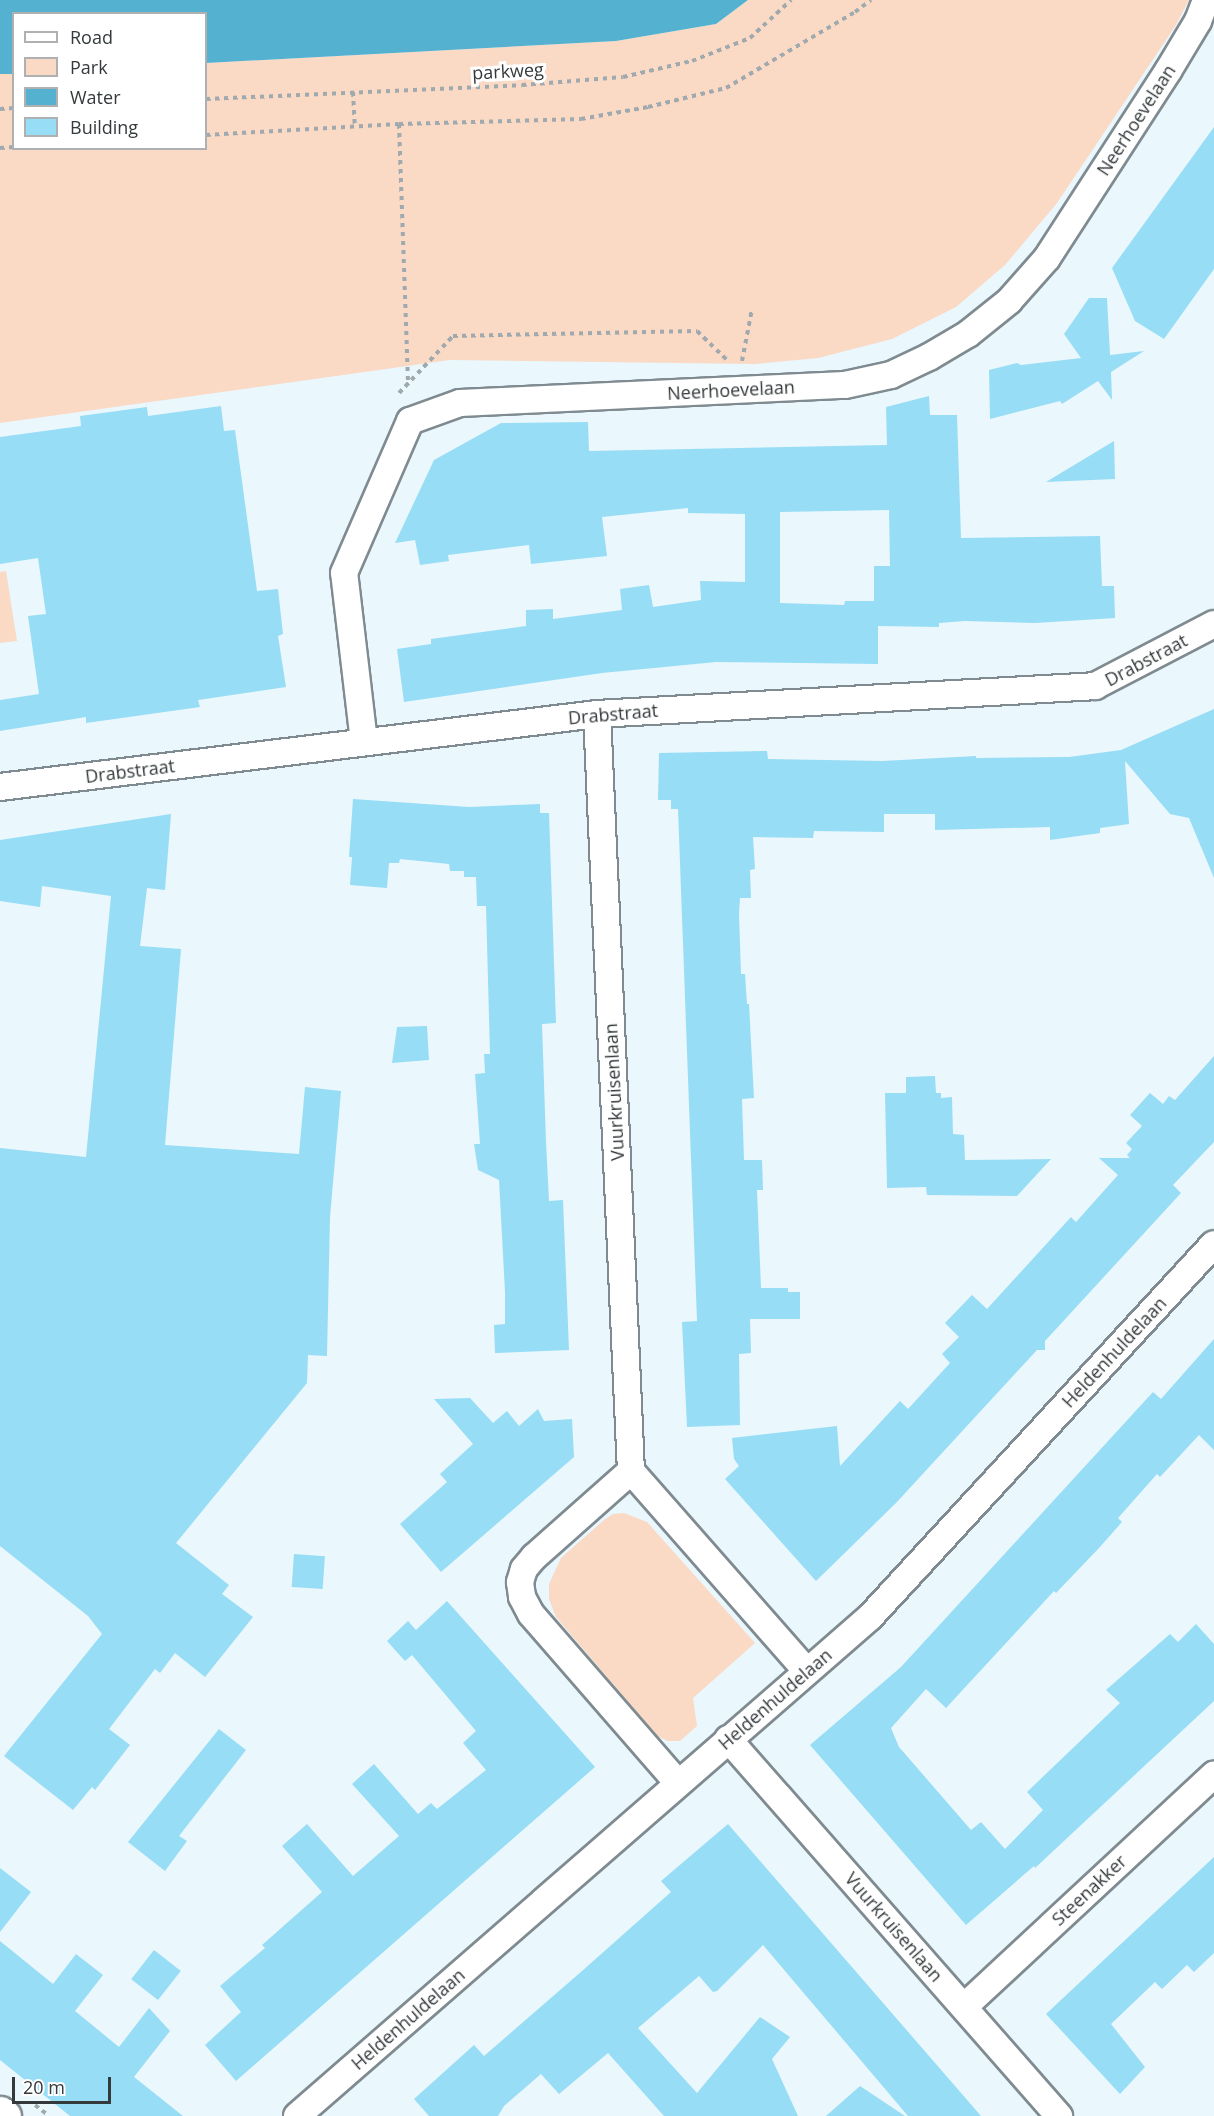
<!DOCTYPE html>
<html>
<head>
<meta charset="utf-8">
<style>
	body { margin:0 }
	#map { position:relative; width:1214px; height:2116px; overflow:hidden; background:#eaf7fc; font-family:"Open Sans",sans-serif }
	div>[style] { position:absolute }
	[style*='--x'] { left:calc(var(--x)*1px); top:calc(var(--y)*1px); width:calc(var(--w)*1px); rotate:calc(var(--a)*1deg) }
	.green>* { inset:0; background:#fad9c5 }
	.water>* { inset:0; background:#55b1d0 }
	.building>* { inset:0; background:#97ddf6; transform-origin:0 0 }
	.path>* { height:4px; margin-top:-2px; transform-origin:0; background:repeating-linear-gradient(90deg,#a0aaae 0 4.5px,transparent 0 9px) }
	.roads { filter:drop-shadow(2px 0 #7f8b90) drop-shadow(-2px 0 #7f8b90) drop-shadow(0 2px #7f8b90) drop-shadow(0 -2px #7f8b90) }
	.street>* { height:26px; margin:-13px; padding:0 13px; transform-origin:13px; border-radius:13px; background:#fff }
	.primary>* { height:33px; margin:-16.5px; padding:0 16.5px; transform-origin:16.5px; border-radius:16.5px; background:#fff }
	span { translate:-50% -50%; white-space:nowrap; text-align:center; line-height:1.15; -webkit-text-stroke:6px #fff; paint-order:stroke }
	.street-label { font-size:18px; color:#34393b }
	.legend { position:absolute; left:12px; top:12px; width:195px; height:138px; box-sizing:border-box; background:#fff; border:2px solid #aeb0b1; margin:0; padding:8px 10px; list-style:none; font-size:18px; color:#34393b }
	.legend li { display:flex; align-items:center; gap:12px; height:30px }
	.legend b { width:30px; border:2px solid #aeb0b1 }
	.scale { position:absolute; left:12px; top:2077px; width:99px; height:27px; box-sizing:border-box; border:3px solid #34393b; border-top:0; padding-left:8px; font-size:18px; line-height:21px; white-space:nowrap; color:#34393b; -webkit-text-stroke:4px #fff; paint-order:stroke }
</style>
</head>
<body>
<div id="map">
	<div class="green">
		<div style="clip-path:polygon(748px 0,1189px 0,1176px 25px,1057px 203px,1005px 265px,956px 307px,892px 339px,818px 358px,755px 364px,450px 360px,0 423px,0 74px,13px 74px,14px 148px,206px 148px,206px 63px,616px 41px,716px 24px)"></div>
		<div style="clip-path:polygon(6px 571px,17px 641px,0 643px,0 572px)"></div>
		<div style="clip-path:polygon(624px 1513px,647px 1522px,755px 1643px,693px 1698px,697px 1726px,680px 1741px,668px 1741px,657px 1736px,556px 1617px,549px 1599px,549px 1584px,561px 1558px,604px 1520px,613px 1514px)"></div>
	</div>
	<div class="water">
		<div style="clip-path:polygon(0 0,748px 0,716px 24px,616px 41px,206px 63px,206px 14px,14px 14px,13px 74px,0 74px)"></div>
	</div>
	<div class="building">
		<div style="clip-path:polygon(1214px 127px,1214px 269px,1164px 339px,1135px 321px,1112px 268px)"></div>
		<div style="clip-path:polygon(1089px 298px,1107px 298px,1110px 355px,1144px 351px,1111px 372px,1112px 400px,1098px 381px,1062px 404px,1060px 401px,990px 419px,989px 370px,1017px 363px,1021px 365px,1081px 358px,1064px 334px)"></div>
		<div style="clip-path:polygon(evenodd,929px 396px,930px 415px,957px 415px,961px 538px,1100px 536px,1102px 586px,1114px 586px,1115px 618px,1035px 623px,965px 621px,939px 623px,939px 627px,878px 626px,878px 664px,716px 662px,602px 673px,404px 702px,397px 649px,431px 644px,431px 639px,526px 626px,526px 610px,553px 609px,553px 619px,622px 610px,620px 589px,649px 585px,653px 607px,701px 600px,700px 581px,745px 582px,745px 514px,688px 513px,688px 508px,602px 517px,607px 556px,531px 564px,529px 545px,448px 555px,449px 561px,420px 565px,415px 540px,395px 543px,434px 460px,501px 423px,588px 422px,589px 451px,887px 445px,886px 407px,929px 396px,889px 510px,890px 566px,874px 566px,874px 601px,845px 601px,844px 605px,780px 603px,780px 512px,889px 510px)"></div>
		<div style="clip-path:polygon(221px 406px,224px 431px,235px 430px,257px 591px,278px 589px,283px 634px,278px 636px,286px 687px,198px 700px,200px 707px,86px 723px,86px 717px,0 731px,0 700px,39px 694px,28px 616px,46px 614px,38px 558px,0 564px,0 437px,81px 426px,80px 416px,147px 407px,148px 416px)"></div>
		<div style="clip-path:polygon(1114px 441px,1115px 479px,1046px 482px)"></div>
		<div style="clip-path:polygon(1214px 709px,1214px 878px,1189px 818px,1170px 814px,1125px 761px,1129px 824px,1100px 828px,1100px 833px,1050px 840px,1050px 827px,935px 830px,935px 814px,884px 814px,884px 832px,814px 831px,813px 838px,753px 837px,755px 869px,750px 870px,751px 898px,740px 898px,739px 914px,741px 974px,745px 974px,747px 1004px,749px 1004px,754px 1098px,742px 1099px,744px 1160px,762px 1160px,763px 1190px,757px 1190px,761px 1288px,788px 1288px,788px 1292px,800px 1292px,800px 1319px,750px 1319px,751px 1353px,739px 1354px,740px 1425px,687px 1427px,682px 1322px,697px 1321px,678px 809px,671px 809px,671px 800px,658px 800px,659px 753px,767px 751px,768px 759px,882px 761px,976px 756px,976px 758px,1069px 757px,1121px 750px)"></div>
		<div style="clip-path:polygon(353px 799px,469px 807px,540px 804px,540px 813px,549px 813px,556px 1023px,542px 1024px,546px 1142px,549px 1201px,563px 1200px,569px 1350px,495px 1353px,494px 1325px,505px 1324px,505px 1292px,499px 1180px,478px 1170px,474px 1144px,480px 1144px,475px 1074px,485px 1073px,484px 1054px,490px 1054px,486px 906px,477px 906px,476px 877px,464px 877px,464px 871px,450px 871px,449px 864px,400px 859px,399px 863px,389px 863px,387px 888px,350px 885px,352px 857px,349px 857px)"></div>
		<div style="clip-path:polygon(171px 814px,165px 890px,147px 888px,140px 946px,181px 949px,165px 1145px,299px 1154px,305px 1087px,341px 1091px,330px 1217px,327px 1356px,308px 1355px,307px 1383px,176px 1543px,229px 1585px,222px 1594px,253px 1617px,205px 1677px,175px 1653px,160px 1673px,155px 1669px,109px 1729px,130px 1745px,95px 1790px,92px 1787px,73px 1810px,4px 1756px,102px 1634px,88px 1616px,0 1546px,0 1148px,86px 1157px,111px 896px,42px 886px,40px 907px,0 901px,0 840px)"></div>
		<div style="clip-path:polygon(427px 1026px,429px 1060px,392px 1063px,397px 1027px)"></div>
		<div style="clip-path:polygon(1214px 1056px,1214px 1142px,1173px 1185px,1181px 1193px,1045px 1341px,1045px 1350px,1037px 1350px,896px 1503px,816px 1581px,725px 1479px,739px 1466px,734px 1459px,732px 1438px,837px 1426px,840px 1466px,900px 1401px,908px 1409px,950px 1363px,942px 1354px,959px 1337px,945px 1323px,972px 1295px,987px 1309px,1071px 1217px,1076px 1222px,1118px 1175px,1099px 1158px,1130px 1158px,1127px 1155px,1132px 1149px,1126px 1143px,1142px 1126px,1130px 1115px,1150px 1093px,1163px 1104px,1169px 1096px,1175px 1100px)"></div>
		<div style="clip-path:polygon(935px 1076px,936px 1093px,941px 1093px,941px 1098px,952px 1097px,953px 1134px,964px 1135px,965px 1160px,1051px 1159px,1017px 1196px,927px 1195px,926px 1187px,887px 1188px,885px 1093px,906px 1093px,906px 1077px)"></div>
		<div style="clip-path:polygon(1214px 1339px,1214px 1450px,1199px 1435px,1160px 1477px,1157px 1474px,1118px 1518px,1122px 1522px,1099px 1548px,1056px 1593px,1054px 1591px,946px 1708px,926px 1689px,891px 1728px,899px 1747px,971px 1830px,981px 1822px,1005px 1849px,1043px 1810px,1027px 1792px,1120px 1703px,1106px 1690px,1170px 1634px,1178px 1642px,1196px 1624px,1214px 1644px,1214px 1701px,1035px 1868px,1034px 1866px,966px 1925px,810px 1745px,901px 1667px,1153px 1392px,1161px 1399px)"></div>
		<div style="clip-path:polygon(470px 1398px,493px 1423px,507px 1411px,519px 1426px,538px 1409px,544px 1421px,572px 1419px,574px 1457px,441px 1572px,400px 1524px,447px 1482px,440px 1474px,473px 1444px,434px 1399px)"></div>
		<div style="left:294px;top:1554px;width:31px;height:33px;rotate:4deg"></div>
		<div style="clip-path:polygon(447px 1601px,595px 1767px,236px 2081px,205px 2045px,241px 2012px,220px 1986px,265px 1948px,262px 1945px,322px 1892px,282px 1846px,307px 1824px,353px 1876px,399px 1836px,352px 1784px,374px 1764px,418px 1814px,431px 1803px,437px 1809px,486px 1770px,463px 1743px,476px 1731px,412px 1655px,405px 1661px,387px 1641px,408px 1621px,416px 1630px)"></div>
		<div style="clip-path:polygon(219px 1729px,246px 1750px,179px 1836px,187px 1841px,165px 1871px,128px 1842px)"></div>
		<div style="clip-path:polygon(728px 1824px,981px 2116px,908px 2116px,763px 1945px,717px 1991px,713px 1992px,699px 1976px,638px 2028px,697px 2093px,760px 2017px,790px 2037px,772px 2059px,798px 2116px,664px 2116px,608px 2053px,559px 2094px,541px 2074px,504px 2106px,498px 2116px,429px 2116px,414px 2099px,474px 2045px,484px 2056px,582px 1971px,671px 1892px,661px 1881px)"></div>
		<div style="clip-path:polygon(1214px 1857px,1214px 1953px,1194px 1972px,1187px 1965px,1162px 1989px,1155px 1982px,1111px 2024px,1145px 2067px,1120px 2094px,1046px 2014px)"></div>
		<div style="clip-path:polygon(0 1868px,31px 1892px,0 1932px)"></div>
		<div style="clip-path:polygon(0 1941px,53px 1984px,76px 1954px,103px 1975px,75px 2011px,119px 2047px,149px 2008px,170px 2031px,134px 2077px,183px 2116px,70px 2116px,0 2060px)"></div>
		<div style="left:154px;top:1950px;width:34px;height:37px;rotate:38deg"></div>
		<div style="clip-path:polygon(860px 2086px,905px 2116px,826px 2116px)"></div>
	</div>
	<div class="path">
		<div style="--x:353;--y:92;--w:34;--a:87"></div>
		<div style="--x:206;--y:99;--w:316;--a:-2.5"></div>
		<div style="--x:522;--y:85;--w:101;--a:-4.5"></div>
		<div style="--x:623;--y:77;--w:71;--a:-13.1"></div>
		<div style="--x:692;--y:61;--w:62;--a:-21.6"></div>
		<div style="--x:750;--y:38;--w:56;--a:-42.8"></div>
		<div style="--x:0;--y:109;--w:14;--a:-4"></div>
		<div style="--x:399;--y:124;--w:257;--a:88"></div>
		<div style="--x:206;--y:135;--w:193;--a:-3.3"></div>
		<div style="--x:399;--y:124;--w:182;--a:-1.6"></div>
		<div style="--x:581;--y:119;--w:68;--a:-10.2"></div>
		<div style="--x:648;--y:107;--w:80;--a:-13.7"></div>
		<div style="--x:726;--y:88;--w:150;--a:-30.5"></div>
		<div style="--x:855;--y:12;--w:20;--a:-37"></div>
		<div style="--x:0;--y:148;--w:14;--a:-4"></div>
		<div style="--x:742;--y:361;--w:53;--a:-79.1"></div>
		<div style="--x:399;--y:393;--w:79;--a:-46.5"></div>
		<div style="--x:453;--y:336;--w:244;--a:-1.2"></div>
		<div style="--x:697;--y:331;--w:42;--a:44"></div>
		<div style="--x:35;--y:2105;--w:18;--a:38"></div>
	</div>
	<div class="roads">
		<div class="street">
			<div style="--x:597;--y:714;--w:758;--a:87.43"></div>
			<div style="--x:631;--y:1471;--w:266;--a:48.7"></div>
			<div style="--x:364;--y:742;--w:170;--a:-96.7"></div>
			<div style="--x:344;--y:573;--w:166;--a:-66.5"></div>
			<div style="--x:410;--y:421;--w:53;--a:-19.8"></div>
			<div style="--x:460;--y:403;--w:385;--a:-2.7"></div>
			<div style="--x:845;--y:385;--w:47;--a:-12.3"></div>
			<div style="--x:891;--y:375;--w:42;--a:-25.3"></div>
			<div style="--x:929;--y:357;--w:45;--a:-30.5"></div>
			<div style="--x:968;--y:334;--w:53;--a:-38.8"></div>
			<div style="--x:1009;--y:301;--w:57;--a:-48.5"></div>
			<div style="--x:1047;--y:258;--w:223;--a:-57.1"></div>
			<div style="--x:1168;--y:71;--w:58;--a:-59"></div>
			<div style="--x:1198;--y:21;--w:22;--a:-69"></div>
			<div style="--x:0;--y:787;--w:601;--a:-6.97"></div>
			<div style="--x:597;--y:714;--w:499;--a:-3.2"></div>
			<div style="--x:1095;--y:686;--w:134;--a:-27.5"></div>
			<div style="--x:631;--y:1471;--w:130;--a:138.4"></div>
			<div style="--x:534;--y:1557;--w:16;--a:130"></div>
			<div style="--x:524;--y:1569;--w:14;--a:107"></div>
			<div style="--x:520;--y:1582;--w:15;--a:82"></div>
			<div style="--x:522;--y:1597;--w:19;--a:62"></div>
			<div style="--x:531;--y:1614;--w:223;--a:49"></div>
			<div style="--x:728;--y:1739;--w:502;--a:48.72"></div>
			<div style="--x:965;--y:2006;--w:340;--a:-42.9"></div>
			<div style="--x:297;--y:2116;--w:760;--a:-41.05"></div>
			<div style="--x:870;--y:1617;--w:507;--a:-47.32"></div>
		</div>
		<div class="primary">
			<div style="--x:0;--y:2113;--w:5;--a:37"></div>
		</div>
	</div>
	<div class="street-label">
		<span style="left:508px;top:71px;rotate:-3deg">parkweg</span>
		<span style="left:1136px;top:120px;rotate:-57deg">Neerhoevelaan</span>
		<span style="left:731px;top:390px;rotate:-3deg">Neerhoevelaan</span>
		<span style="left:1146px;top:660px;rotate:-28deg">Drabstraat</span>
		<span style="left:613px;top:714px;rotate:-5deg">Drabstraat</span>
		<span style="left:130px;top:771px;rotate:-7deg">Drabstraat</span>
		<span style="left:614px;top:1092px;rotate:-93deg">Vuurkruisenlaan</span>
		<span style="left:1114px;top:1352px;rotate:-47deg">Heldenhuldelaan</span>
		<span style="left:775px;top:1699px;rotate:-41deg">Heldenhuldelaan</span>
		<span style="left:1089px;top:1890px;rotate:-43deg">Steenakker</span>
		<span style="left:894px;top:1927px;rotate:49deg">Vuurkruisenlaan</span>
		<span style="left:408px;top:2019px;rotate:-41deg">Heldenhuldelaan</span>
	</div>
	<ul class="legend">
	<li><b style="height:8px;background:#fff"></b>Road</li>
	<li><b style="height:16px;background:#fad9c5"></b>Park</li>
	<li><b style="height:16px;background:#55b1d0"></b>Water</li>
	<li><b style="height:16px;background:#97ddf6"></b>Building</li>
	</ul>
	<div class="scale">20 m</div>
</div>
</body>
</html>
